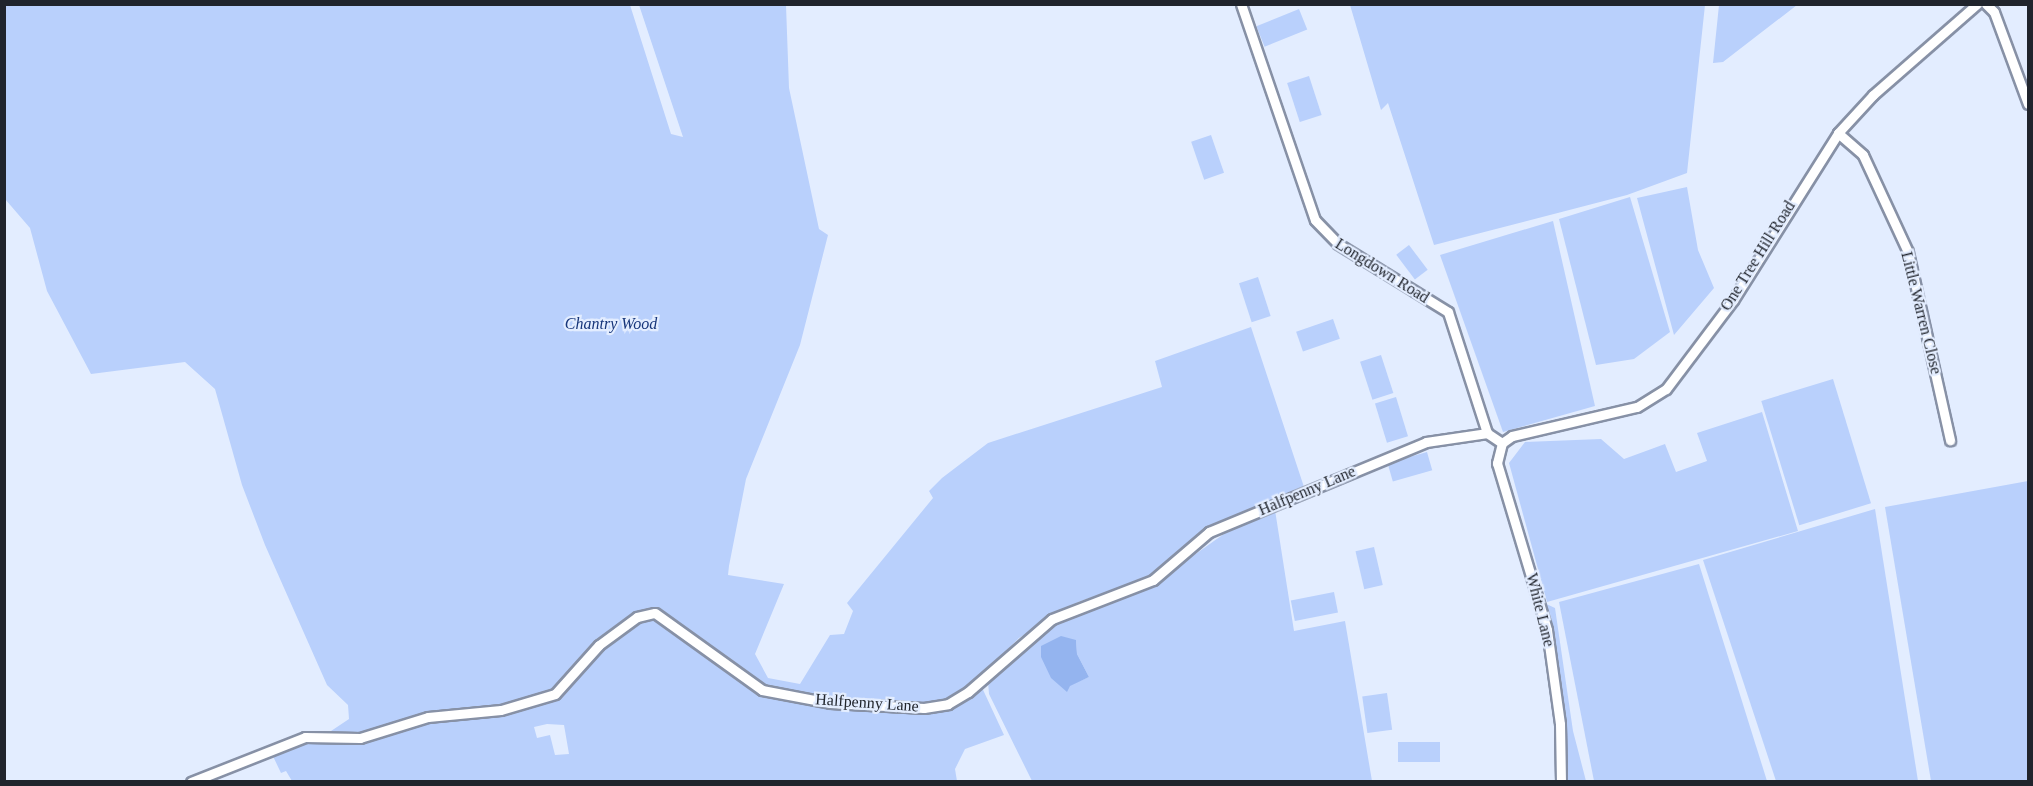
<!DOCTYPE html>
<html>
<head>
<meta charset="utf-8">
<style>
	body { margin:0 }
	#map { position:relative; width:2033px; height:786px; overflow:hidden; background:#e3edff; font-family:"Times New Roman",serif }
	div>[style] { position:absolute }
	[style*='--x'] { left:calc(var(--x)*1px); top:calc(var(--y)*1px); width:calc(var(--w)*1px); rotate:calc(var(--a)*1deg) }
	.green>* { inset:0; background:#b9d0fc; transform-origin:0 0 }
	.water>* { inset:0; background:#94b4ef }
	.roads { filter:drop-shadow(2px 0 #8791a6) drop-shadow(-2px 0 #8791a6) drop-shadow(0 2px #8791a6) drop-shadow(0 -2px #8791a6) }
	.minor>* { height:9px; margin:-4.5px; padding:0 4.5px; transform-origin:4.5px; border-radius:4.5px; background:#fff }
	span { translate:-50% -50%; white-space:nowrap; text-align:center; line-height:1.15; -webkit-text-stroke:4.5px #e3edff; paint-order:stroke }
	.street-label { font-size:16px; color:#20242c }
	.park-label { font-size:16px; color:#16357a; font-style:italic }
	.frame { position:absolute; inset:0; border:6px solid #20242c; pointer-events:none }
</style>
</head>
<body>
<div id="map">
	<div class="green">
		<div style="clip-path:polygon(evenodd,4px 5px,630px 5px,671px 134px,683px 137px,639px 5px,786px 5px,789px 88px,819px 229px,828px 235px,800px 345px,746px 479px,729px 566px,728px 575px,784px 584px,755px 654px,768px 678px,800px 684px,830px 635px,844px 634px,853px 611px,847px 603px,933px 498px,929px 491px,942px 478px,988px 443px,1162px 387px,1155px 361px,1251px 327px,1304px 487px,1211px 526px,1151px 577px,1078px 602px,1019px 638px,978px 679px,1004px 735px,965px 749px,955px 769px,957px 781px,292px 781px,286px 771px,281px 773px,271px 752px,302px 740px,331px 740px,331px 731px,349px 719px,348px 705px,327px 685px,265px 545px,242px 485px,215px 389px,185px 362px,91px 374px,47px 291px,30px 228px,5px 199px,4px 5px,547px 724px,564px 725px,569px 754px,555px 755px,550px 735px,537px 738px,534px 727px,547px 724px)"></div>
		<div style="clip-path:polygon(1350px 5px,1705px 5px,1687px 173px,1627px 195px,1434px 245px,1388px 103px,1381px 110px)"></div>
		<div style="clip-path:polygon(1719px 5px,1719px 4px,1797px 5px,1723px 62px,1713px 63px)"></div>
		<div style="left:1299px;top:9px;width:22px;height:46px;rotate:68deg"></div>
		<div style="left:1309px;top:76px;width:41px;height:23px;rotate:72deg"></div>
		<div style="left:1211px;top:135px;width:40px;height:21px;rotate:71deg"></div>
		<div style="clip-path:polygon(1687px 187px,1698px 250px,1714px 288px,1674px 335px,1637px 198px)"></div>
		<div style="clip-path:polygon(1630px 197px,1670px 332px,1634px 359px,1596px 365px,1559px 219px)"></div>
		<div style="clip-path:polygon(1553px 221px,1595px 406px,1503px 432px,1440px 255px)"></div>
		<div style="left:1409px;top:245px;width:31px;height:16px;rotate:53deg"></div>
		<div style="left:1258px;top:277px;width:41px;height:20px;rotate:72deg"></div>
		<div style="left:1333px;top:319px;width:21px;height:39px;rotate:71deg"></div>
		<div style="left:1381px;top:355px;width:40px;height:22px;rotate:72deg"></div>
		<div style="left:1833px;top:379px;width:130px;height:75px;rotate:73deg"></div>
		<div style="left:1396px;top:397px;width:41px;height:22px;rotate:73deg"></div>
		<div style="clip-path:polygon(1762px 412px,1798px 531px,1547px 602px,1509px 463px,1525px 442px,1601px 439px,1624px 459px,1665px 444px,1676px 472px,1707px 461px,1697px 433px)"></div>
		<div style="left:1427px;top:452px;width:19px;height:41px;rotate:74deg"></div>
		<div style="clip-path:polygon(2028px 481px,2028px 781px,1931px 781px,1885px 507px)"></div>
		<div style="clip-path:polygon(1875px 509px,1918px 781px,1776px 781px,1703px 560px)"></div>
		<div style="clip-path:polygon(evenodd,1275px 510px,1294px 631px,1345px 621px,1372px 781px,1032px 781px,989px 694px,988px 682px,995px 673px,1040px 631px,1075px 609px,1149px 587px,1238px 524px,1275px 510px,1076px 640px,1077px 654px,1089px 677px,1070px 685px,1076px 640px)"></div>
		<div style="left:1374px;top:547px;width:39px;height:19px;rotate:77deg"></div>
		<div style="clip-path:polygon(1699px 564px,1767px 781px,1594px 781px,1559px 602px)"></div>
		<div style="left:1334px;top:592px;width:21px;height:44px;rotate:79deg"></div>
		<div style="clip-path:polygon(1542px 602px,1555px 608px,1573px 731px,1586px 781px,1565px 781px)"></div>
		<div style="left:1387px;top:693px;width:37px;height:25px;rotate:82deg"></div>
		<div style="left:1398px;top:742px;width:42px;height:20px"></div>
	</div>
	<div class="water">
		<div style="clip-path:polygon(1061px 636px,1076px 640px,1077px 654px,1089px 677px,1070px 686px,1067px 692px,1051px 678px,1041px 657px,1041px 646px)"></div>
	</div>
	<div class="roads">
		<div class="minor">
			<div style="--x:1241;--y:4;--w:228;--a:71.1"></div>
			<div style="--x:1315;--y:220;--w:33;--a:46"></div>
			<div style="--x:1338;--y:244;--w:129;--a:31.7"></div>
			<div style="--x:1448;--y:312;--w:127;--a:72.1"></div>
			<div style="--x:1986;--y:4;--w:11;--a:45"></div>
			<div style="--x:1994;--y:12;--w:98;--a:69.7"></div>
			<div style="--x:1838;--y:133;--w:33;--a:41"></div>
			<div style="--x:1863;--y:155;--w:107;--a:65.1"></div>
			<div style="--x:1908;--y:252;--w:193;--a:77.4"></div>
			<div style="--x:1502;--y:443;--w:12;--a:-35"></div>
			<div style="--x:1512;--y:436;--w:128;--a:-13.1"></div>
			<div style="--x:1637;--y:407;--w:34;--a:-32"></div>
			<div style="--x:1666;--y:389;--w:111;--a:-53"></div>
			<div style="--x:1733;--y:300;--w:197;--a:-57.8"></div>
			<div style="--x:1838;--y:133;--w:52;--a:-47.4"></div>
			<div style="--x:1873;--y:95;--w:138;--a:-41.2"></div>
			<div style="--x:1502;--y:443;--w:21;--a:104"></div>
			<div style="--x:1497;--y:463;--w:174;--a:73.3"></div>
			<div style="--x:1547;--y:630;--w:95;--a:82.1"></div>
			<div style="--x:1560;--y:724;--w:58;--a:89"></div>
			<div style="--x:191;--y:782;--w:123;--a:-21.5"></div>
			<div style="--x:305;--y:737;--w:55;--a:1"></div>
			<div style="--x:360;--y:738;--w:71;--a:-17.2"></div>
			<div style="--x:428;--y:717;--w:73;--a:-5.5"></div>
			<div style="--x:501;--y:710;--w:56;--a:-16.5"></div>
			<div style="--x:555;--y:694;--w:66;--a:-48.1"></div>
			<div style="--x:599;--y:645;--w:47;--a:-36.4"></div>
			<div style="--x:637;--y:617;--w:18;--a:-13"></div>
			<div style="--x:655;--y:613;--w:132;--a:35.7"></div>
			<div style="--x:762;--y:690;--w:69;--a:10.8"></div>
			<div style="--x:830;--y:703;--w:94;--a:3"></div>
			<div style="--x:924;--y:708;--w:24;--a:-9"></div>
			<div style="--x:948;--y:704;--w:23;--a:-31"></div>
			<div style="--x:968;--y:692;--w:111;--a:-41"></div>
			<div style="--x:1052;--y:619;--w:108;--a:-21.1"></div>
			<div style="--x:1153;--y:580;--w:74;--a:-40.6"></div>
			<div style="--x:1209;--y:532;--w:235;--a:-22.5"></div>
			<div style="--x:1426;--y:442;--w:62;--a:-8.4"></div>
			<div style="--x:1487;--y:433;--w:18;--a:34"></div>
		</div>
	</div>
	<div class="street-label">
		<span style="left:1758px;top:256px;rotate:-58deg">One Tree Hill Road</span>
		<span style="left:1382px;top:271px;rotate:32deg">Longdown Road</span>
		<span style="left:1921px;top:313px;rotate:76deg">Little Warren Close</span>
		<span style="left:1307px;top:491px;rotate:-23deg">Halfpenny Lane</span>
		<span style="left:1540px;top:610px;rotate:76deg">White Lane</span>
		<span style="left:867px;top:703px;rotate:4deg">Halfpenny Lane</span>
	</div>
	<div class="park-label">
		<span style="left:611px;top:324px">Chantry Wood</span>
	</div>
	<div class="frame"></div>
</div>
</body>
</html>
